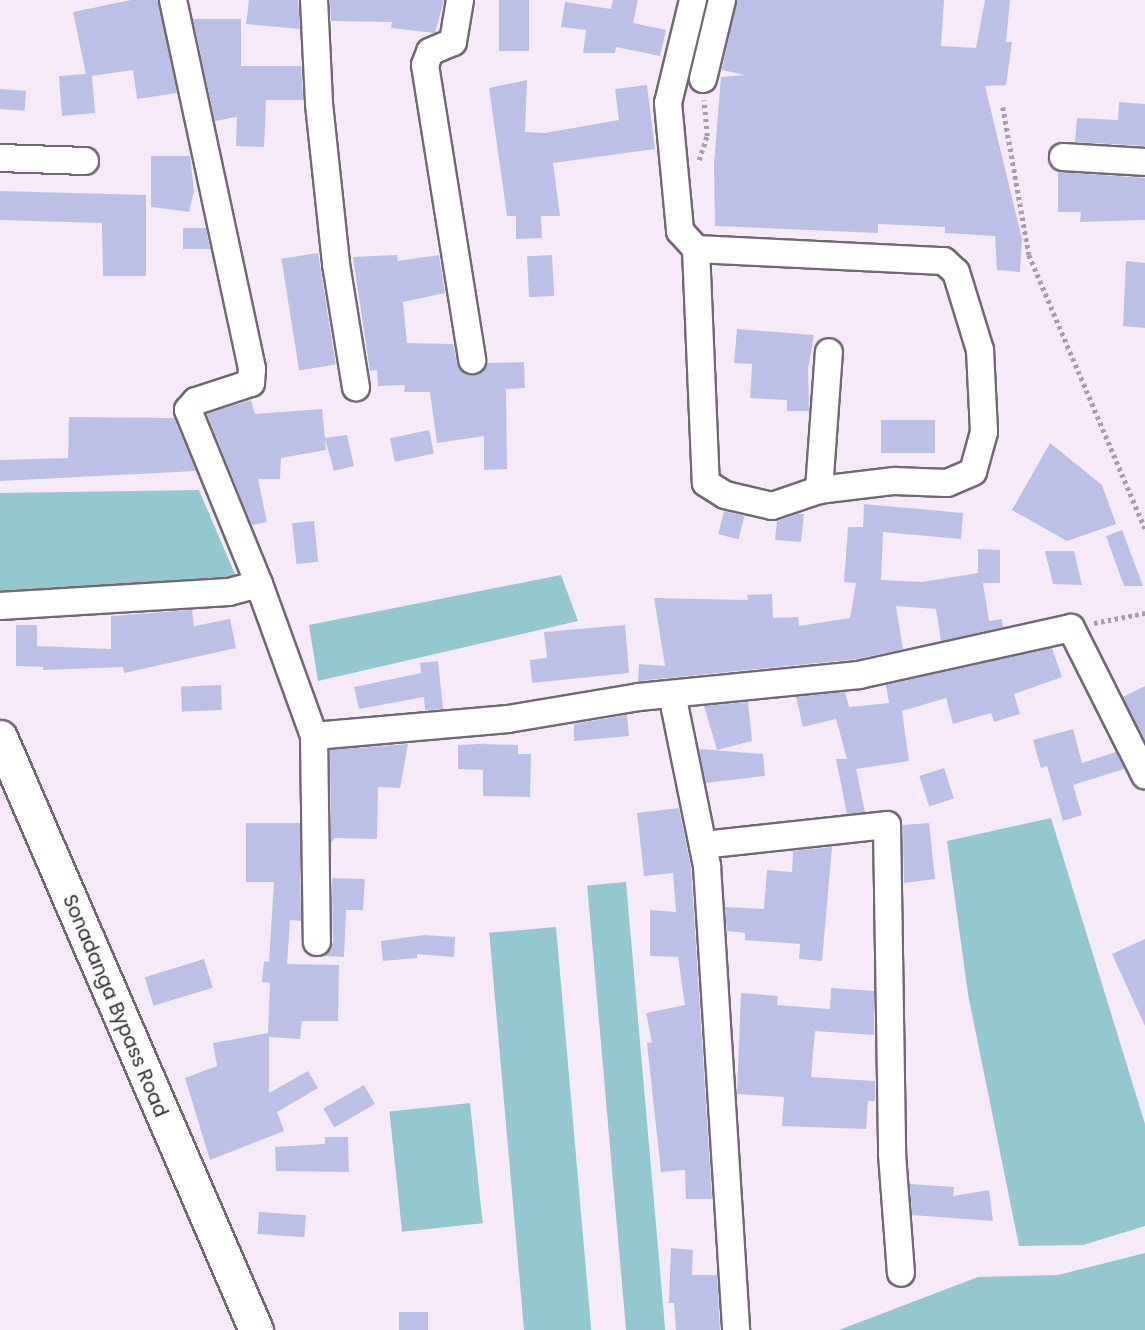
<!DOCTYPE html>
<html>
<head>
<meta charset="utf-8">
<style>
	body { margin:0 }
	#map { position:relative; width:1145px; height:1330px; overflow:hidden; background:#f6eaf9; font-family:Poppins,sans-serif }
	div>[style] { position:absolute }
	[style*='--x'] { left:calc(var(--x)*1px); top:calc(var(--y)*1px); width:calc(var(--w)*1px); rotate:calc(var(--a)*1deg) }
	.water>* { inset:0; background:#95c7d0; transform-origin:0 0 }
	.building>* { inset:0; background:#bcc0e6; transform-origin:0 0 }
	.path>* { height:4.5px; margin-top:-2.25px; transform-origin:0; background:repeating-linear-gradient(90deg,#a79ea9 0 3.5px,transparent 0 7px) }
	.roads { filter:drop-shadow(2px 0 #726874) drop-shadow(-2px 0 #726874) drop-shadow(0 2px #726874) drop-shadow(0 -2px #726874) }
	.minor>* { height:26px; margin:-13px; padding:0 13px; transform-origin:13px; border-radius:13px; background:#fff }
	.major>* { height:33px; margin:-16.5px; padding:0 16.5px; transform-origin:16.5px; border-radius:16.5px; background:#fff }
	span { translate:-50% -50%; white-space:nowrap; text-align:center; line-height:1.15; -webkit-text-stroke:7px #fdfbfe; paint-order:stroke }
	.street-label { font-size:19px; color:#2f2a30 }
</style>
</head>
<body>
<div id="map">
	<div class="water">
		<div style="clip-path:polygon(199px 490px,240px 586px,0 593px,0 493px)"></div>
		<div style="clip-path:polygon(561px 575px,578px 621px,318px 681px,309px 625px)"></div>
		<div style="clip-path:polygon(1051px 818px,1145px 1124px,1145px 1226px,1083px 1245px,1019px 1246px,968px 994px,947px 841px)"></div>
		<div style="left:626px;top:882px;width:450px;height:39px;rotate:85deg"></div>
		<div style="left:556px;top:927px;width:405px;height:67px;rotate:85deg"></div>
		<div style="left:470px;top:1103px;width:121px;height:81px;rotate:84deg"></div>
		<div style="clip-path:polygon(1145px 1253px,1145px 1330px,839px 1330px,978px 1277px,1058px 1275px)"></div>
	</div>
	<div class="building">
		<div style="clip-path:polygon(131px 0,158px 0,177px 93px,137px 99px,133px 70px,92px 76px,95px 113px,62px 116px,59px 76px,86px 74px,73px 12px)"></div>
		<div style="clip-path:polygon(249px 0,298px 0,300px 29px,246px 24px)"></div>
		<div style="clip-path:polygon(330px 0,444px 0,435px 33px,391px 28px,392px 22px,331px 21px)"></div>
		<div style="left:499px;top:0;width:30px;height:51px"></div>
		<div style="clip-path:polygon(613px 0,638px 0,633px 23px,666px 30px,660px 56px,616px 47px,615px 53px,583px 53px,586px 30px,561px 27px,565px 2px,611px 9px)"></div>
		<div style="clip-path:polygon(737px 0,944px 0,941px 46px,976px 48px,985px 0,1010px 0,1006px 42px,1012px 42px,1006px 85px,985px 86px,1022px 239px,1020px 272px,997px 270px,995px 236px,945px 233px,945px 227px,878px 224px,878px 233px,715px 226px,714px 164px,721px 77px,745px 75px,722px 70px)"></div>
		<div style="clip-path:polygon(193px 19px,241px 19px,241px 66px,301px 66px,303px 100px,266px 100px,264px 147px,236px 146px,237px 117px,215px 121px)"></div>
		<div style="clip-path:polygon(527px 80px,525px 132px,545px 133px,619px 120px,615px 89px,647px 85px,655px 149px,553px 163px,560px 216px,541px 216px,542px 238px,516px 239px,516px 216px,507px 216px,489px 88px)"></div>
		<div style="left:0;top:89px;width:26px;height:20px;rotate:4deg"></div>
		<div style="clip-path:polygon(1119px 102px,1145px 104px,1145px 146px,1075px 142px,1077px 118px,1118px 120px)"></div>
		<div style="clip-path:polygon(151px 156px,190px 156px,194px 191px,189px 212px,151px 207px)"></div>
		<div style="clip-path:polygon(1058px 172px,1145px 178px,1145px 220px,1080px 222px,1081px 212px,1058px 212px)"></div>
		<div style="clip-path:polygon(0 191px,146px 195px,146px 276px,103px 276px,102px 223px,0 220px)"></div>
		<div style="clip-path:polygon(183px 228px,206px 228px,210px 249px,183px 249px)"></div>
		<div style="left:318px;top:253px;width:113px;height:37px;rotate:81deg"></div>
		<div style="clip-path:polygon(397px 255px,398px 261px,439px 255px,445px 293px,403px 302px,407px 343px,453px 344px,457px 363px,467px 375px,481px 373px,487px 363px,524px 362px,525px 388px,506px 389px,507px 469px,484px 470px,484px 436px,437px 443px,430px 392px,404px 392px,405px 385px,378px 386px,377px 370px,370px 371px,353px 257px)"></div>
		<div style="left:552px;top:255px;width:41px;height:25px;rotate:87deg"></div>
		<div style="clip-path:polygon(1126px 261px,1145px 263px,1145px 328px,1123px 326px)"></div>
		<div style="clip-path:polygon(737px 329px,814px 335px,808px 369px,809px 411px,787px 411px,787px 400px,750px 398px,752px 364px,734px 363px)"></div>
		<div style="clip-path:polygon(251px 400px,255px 414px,322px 409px,325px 438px,347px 435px,354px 466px,334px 471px,325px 439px,326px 450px,281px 458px,280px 479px,258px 479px,267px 522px,252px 525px,207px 414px)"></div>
		<div style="clip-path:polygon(69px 417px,174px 418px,196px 471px,0 481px,0 460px,68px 458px)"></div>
		<div style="left:935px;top:420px;width:33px;height:54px;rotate:90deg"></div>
		<div style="left:429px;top:430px;width:24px;height:40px;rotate:78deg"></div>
		<div style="clip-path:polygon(1050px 443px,1102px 485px,1116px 524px,1067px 541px,1012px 510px)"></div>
		<div style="clip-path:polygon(864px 504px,963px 513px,961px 539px,883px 532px,881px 580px,922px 582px,978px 573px,978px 549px,1000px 550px,1000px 583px,983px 583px,989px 621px,1002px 619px,1003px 627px,941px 641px,936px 609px,896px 606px,903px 649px,857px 659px,638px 681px,639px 664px,665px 666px,654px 598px,748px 600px,747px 595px,772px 594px,773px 618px,798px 617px,799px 626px,850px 618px,856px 583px,844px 582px,848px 527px,863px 527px)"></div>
		<div style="left:724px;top:511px;width:21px;height:24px;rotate:14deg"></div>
		<div style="clip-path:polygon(798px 514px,804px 514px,801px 542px,775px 540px,777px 521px)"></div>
		<div style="left:314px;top:521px;width:41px;height:22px;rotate:84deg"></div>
		<div style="clip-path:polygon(1122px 530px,1143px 586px,1124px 586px,1106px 536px)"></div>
		<div style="clip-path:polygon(1045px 551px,1074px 551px,1082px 585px,1053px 584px)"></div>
		<div style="clip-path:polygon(192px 610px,194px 626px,230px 619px,236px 648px,124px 673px,123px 667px,43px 670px,43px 667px,16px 666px,16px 625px,37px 625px,37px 646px,111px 649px,111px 616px)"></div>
		<div style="clip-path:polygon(625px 625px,629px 673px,532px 683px,530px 660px,547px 658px,544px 632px)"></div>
		<div style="clip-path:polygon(1052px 648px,1062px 677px,1014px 694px,1020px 714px,994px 722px,991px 713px,953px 724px,946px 698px,902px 711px,909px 761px,856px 769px,865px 812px,847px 814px,836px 759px,847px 759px,836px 719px,803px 727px,796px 697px,845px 692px,849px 707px,889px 703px,886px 685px)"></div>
		<div style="clip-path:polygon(438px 661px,443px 709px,425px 710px,424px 697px,359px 709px,354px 687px,421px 673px,420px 663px)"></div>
		<div style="left:221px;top:685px;width:25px;height:40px;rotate:88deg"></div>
		<div style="clip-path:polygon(1145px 686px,1145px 740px,1123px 697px)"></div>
		<div style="clip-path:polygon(748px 702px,752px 741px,717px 750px,704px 706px)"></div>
		<div style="clip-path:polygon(627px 715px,629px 736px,574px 741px,574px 724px)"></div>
		<div style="clip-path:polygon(1073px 729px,1082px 763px,1116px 752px,1124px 769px,1073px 785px,1082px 815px,1063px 821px,1047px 766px,1041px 768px,1033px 740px)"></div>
		<div style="clip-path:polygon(408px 744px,400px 788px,378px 787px,377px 839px,335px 838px,331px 843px,330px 750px)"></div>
		<div style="clip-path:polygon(479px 744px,518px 745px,518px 754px,531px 754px,530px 797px,483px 796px,483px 770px,458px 769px,458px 745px)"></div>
		<div style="clip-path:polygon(699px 749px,763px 754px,765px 776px,706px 783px)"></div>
		<div style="left:944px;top:768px;width:32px;height:26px;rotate:72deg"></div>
		<div style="clip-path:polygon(679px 808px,691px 868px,712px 1199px,686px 1199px,685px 1170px,661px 1172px,647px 1043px,652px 1042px,646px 1013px,685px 1005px,678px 957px,650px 956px,650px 910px,676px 912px,673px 873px,644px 876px,637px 813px)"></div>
		<div style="clip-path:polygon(246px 823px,300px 823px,301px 921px,290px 920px,287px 964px,339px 965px,338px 1021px,302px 1021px,300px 1039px,269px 1037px,269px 1093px,308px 1071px,318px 1088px,277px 1112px,284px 1131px,210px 1160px,185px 1078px,217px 1066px,213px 1043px,268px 1033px,270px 983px,262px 982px,264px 961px,269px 962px,274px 882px,246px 882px)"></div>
		<div style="clip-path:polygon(929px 823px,935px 879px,904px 883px,903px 825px)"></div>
		<div style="clip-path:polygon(832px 847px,822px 961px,799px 959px,800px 944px,745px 940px,745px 933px,727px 931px,725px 907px,764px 909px,767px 870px,792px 872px,793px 851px)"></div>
		<div style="clip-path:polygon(332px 878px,365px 879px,363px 910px,346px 910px,344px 957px,324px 956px,333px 942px)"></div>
		<div style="clip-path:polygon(424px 935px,455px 937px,454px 957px,417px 954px,417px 958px,383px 961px,381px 941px)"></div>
		<div style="clip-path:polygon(1145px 939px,1145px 1026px,1112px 954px)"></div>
		<div style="left:204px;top:959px;width:30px;height:62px;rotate:73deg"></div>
		<div style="clip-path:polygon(831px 988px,874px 991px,874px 1035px,815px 1031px,811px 1077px,875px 1081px,875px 1101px,868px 1101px,866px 1129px,782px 1126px,784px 1097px,737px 1094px,741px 993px,778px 996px,777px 1005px,830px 1009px)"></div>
		<div style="left:364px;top:1085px;width:22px;height:47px;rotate:60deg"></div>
		<div style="clip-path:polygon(325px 1137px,348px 1137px,349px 1172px,276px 1171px,275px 1147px,325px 1144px)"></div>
		<div style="clip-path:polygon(910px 1184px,954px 1187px,953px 1196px,989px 1190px,993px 1221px,912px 1215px)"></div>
		<div style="left:259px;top:1212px;width:47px;height:22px;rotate:4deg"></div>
		<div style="clip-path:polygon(671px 1248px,693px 1250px,692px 1275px,717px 1275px,720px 1330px,676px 1330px,674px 1303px,669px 1303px)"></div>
		<div style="left:399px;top:1312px;width:29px;height:18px"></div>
	</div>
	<div class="path">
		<div style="--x:1003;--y:107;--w:150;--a:80"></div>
		<div style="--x:1029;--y:255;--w:297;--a:67"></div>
		<div style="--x:699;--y:160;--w:25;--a:-72"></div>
		<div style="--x:707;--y:136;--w:36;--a:-95"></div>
		<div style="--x:1094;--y:623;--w:52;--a:-11.1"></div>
	</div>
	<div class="roads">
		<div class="minor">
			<div style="--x:173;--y:0;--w:377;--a:77.9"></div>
			<div style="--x:252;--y:369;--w:14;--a:94"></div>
			<div style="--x:251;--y:383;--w:58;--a:161.9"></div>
			<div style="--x:196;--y:401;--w:12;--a:132"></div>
			<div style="--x:188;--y:410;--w:188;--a:67.8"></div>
			<div style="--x:259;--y:584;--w:162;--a:70.1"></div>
			<div style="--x:314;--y:736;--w:206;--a:89.2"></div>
			<div style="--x:314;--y:0;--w:104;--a:87.2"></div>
			<div style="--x:319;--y:104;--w:161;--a:83.9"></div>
			<div style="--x:336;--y:264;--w:125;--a:80.8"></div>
			<div style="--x:460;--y:0;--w:43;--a:99.5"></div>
			<div style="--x:453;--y:42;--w:25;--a:157"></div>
			<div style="--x:430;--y:52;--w:14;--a:111"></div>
			<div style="--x:425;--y:65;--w:299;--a:80.9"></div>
			<div style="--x:693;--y:0;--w:106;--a:103.6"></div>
			<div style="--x:668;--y:103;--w:129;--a:84.6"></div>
			<div style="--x:680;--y:231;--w:24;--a:48"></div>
			<div style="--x:696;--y:249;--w:248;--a:2.8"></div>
			<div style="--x:944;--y:261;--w:16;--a:43"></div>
			<div style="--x:956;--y:272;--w:82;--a:72.9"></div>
			<div style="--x:980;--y:350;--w:82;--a:87.2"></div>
			<div style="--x:984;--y:432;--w:41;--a:105.4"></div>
			<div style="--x:973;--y:472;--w:28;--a:157"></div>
			<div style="--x:947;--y:483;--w:53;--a:-177.8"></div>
			<div style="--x:894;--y:481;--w:76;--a:173.2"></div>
			<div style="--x:703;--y:79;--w:81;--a:-76.5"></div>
			<div style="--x:1063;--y:157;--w:82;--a:3.5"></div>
			<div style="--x:0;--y:158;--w:85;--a:2"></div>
			<div style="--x:696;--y:249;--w:234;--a:87.6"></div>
			<div style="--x:706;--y:483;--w:22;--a:32"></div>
			<div style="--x:725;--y:495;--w:48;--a:13.2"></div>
			<div style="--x:772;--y:506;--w:50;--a:-18.8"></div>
			<div style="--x:819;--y:490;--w:138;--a:-85.9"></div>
			<div style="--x:0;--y:606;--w:229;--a:-3.5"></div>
			<div style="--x:229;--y:592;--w:31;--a:-15"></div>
			<div style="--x:672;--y:694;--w:176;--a:78.5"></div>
			<div style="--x:707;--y:866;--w:465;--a:86.4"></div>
			<div style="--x:314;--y:736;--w:195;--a:-5"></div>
			<div style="--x:508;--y:719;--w:133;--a:-9.5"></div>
			<div style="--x:639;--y:697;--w:221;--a:-5.7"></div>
			<div style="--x:859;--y:675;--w:217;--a:-12.5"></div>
			<div style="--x:1071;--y:628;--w:165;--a:63.3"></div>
			<div style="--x:703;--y:845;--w:185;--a:-6.2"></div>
			<div style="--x:887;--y:825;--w:329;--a:89.1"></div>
			<div style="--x:892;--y:1154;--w:119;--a:85.7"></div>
		</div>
		<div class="major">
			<div style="--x:0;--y:737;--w:646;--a:66.65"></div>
		</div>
	</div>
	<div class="street-label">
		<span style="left:115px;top:1006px;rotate:67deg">Sonadanga Bypass Road</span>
	</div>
</div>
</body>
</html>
